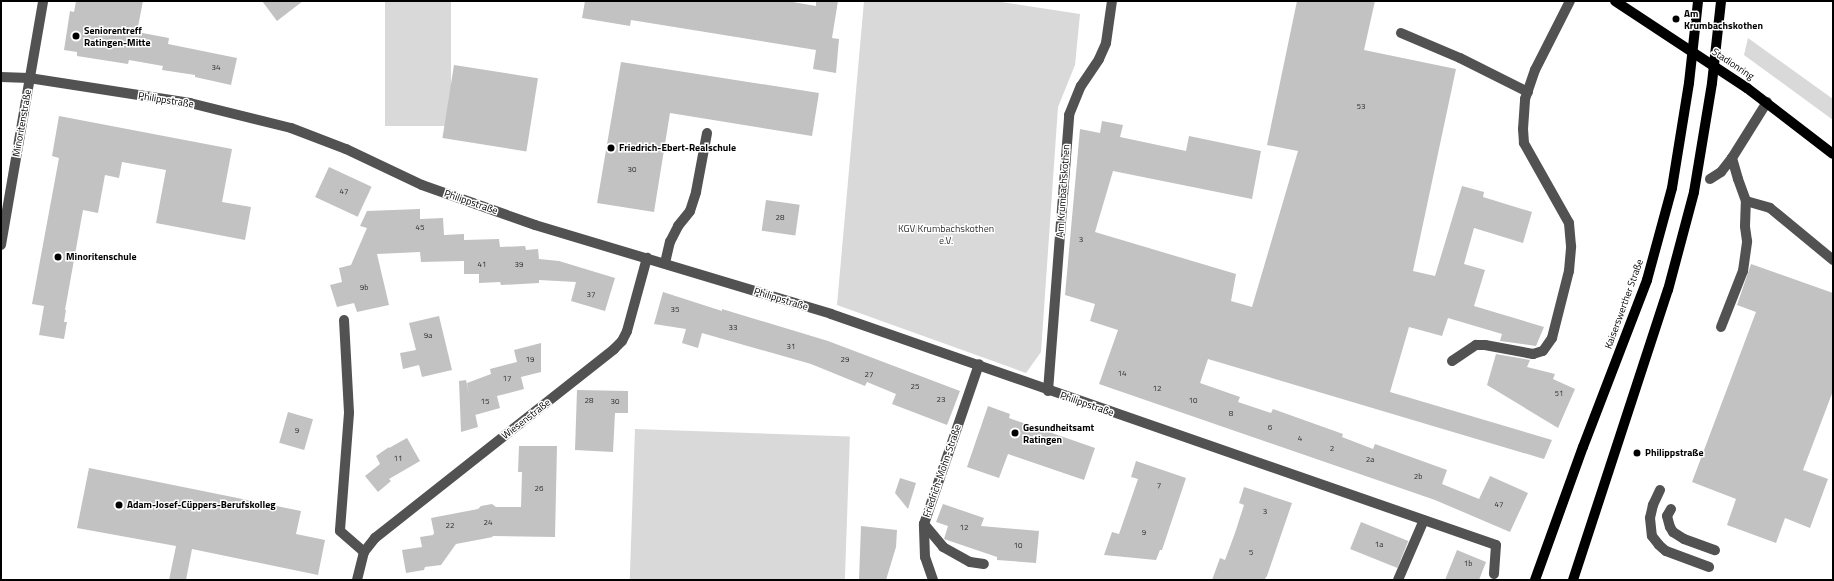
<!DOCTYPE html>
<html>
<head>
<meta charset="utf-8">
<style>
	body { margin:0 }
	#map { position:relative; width:1834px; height:581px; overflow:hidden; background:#fff; font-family:"Titillium Web",sans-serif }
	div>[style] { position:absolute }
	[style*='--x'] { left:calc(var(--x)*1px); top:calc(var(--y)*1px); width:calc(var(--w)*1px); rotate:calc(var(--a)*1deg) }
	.green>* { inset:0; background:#d9d9d9; transform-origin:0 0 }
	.building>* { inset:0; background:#c2c2c2; transform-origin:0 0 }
	.minor>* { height:10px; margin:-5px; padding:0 5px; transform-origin:5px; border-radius:5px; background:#525252 }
	.major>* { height:10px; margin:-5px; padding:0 5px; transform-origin:5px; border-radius:5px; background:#000 }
	.dots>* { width:11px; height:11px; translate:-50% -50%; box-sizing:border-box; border:2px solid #fff; border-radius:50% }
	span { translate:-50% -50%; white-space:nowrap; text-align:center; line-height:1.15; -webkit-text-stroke:3px #fff; paint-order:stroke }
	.number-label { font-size:8px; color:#303030 }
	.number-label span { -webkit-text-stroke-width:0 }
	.poi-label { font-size:10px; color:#000; font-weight:700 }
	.left { translate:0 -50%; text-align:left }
	.street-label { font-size:10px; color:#000 }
	.park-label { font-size:10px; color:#303030 }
	.frame { position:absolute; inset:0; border:2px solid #000; pointer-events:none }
</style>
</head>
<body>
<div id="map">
	<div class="green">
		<div style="left:385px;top:1px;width:66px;height:125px"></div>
		<div style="clip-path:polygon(864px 1px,995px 1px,1080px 14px,1075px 65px,1058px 107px,1041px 352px,1026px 373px,837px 305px)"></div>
		<div style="clip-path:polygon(1748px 38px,1833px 99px,1833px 120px,1744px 55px)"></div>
		<div style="left:635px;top:429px;width:215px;height:151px;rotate:2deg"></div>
	</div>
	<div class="building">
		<div style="clip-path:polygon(76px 1px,143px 1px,137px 32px,169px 38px,168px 44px,237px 58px,231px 85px,195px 77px,195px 75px,162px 70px,163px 66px,129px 60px,128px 64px,77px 56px,77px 52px,64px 50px,70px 11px,74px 12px)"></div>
		<div style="clip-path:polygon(262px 1px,303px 1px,277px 21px)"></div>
		<div style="clip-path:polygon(585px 1px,787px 1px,816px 6px,816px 1px,838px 1px,832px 38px,839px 39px,836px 73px,813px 69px,816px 50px,631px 20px,630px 26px,582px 18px)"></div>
		<div style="clip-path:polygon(1297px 1px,1375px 1px,1364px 50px,1456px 69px,1413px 271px,1435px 276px,1462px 186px,1484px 192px,1483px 197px,1532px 212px,1523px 243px,1474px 228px,1464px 264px,1485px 270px,1474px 306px,1544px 327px,1536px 346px,1500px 341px,1502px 334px,1448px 318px,1442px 336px,1409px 327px,1390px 392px,1552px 440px,1544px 459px,1208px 359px,1200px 383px,1240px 397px,1238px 402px,1271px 413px,1273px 409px,1343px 434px,1342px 437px,1373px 449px,1375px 444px,1447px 470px,1442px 484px,1479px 499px,1490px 476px,1528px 493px,1510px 532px,1435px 500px,1099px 384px,1118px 330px,1090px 321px,1095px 304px,1065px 295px,1080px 129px,1100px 133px,1102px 121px,1123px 125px,1120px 137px,1186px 151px,1189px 136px,1261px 151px,1252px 199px,1113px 171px,1095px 232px,1236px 274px,1231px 301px,1252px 307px,1298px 151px,1267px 145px)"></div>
		<div style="clip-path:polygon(621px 62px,819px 93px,812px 136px,670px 113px,654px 212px,597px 203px)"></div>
		<div style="left:454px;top:65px;width:85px;height:74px;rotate:9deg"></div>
		<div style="clip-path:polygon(59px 116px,232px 149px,222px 202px,251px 207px,245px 240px,156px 223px,166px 170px,122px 162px,119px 178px,105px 175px,98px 213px,83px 210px,65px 310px,66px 310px,64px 322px,67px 322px,64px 339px,39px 335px,44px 306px,32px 304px,59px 158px,52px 156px)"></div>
		<div style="left:329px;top:167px;width:47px;height:33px;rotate:25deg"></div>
		<div style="left:766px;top:200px;width:34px;height:31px;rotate:8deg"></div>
		<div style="clip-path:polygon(420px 209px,420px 219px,443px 218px,444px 235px,464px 234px,464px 240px,499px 239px,500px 247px,525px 246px,526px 250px,538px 249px,539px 259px,559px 261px,615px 278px,605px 311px,571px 301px,576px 282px,539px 280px,539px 283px,501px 285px,500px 282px,479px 283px,479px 274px,464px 274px,464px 261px,421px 262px,420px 252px,377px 254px,389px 305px,357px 312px,354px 303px,337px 307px,330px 285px,342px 282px,339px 268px,351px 265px,367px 228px,360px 226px,367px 211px)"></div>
		<div style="clip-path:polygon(1751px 264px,1833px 293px,1833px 391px,1803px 470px,1828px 479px,1810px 528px,1785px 518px,1776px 543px,1727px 525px,1736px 499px,1692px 482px,1756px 312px,1737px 305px)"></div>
		<div style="clip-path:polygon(663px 292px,722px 311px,722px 309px,828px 341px,960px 391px,947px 425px,892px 404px,896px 394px,867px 382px,865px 386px,811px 364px,702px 333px,698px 348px,682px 343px,686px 329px,654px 324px)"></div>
		<div style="clip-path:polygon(439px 316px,452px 370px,422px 377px,419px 365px,403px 369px,400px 353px,416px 350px,409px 323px)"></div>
		<div style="clip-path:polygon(541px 343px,541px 372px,521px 377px,524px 389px,497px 396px,500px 408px,475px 415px,475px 413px,478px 427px,461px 432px,459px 381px,466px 380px,469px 394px,467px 383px,491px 374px,490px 369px,517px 362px,514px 350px)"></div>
		<div style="clip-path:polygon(1496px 354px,1530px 360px,1527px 367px,1555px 374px,1553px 379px,1575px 389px,1558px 428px,1487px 385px)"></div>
		<div style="clip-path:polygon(577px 390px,628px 391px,628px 413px,615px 413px,613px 452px,575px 450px)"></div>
		<div style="clip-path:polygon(988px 406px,1010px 414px,1009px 418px,1095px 448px,1084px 480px,1008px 454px,999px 478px,967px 467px)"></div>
		<div style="left:288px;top:412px;width:26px;height:32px;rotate:16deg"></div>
		<div style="clip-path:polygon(407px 438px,420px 461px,389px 479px,391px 481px,378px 492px,365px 476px,380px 464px,376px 456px,389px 447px,389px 448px)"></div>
		<div style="clip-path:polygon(519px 446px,557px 446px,555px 537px,492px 536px,493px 537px,456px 544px,441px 565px,425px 567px,424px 570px,406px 573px,402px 550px,422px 547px,420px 537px,433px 535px,434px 533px,431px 518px,478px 509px,481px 506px,492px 504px,496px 507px,521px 507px,522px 472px,518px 472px)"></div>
		<div style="clip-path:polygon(1136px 461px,1186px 478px,1162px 550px,1160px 550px,1156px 560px,1104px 555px,1112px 532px,1119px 534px,1138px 479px,1131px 477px)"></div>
		<div style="clip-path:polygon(89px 468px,301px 511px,296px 534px,325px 540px,318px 575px,192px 549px,186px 580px,169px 580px,176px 546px,77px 528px)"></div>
		<div style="clip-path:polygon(900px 478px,916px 483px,908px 509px,895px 493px)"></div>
		<div style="clip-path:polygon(1244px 487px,1292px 503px,1267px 576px,1264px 580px,1212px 580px,1220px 558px,1225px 560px,1235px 533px,1244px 505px,1239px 503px)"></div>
		<div style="clip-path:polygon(943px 504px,984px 518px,981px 526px,1039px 531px,1036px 563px,997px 560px,997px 557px,944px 539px,948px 526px,936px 522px)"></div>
		<div style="left:1361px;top:522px;width:51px;height:29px;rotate:22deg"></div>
		<div style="clip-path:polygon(861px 526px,897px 530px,896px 547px,886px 580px,859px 580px)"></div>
		<div style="clip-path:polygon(1457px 550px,1486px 562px,1479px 580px,1445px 580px)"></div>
	</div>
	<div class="minor">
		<div style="--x:1401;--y:33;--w:64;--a:23"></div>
		<div style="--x:1460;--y:58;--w:76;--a:26.6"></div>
		<div style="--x:1;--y:77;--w:28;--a:2"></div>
		<div style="--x:29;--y:78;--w:163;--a:8.8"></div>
		<div style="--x:190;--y:103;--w:104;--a:13.9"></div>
		<div style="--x:291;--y:128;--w:59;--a:20.9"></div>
		<div style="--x:346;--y:149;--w:84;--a:25.3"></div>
		<div style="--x:422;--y:185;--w:120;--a:19.5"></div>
		<div style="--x:535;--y:225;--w:309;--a:16.7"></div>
		<div style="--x:831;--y:314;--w:704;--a:19.16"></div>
		<div style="--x:1496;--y:545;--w:29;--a:94"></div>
		<div style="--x:1710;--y:179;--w:13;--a:-32"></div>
		<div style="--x:1721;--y:172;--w:18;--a:-52"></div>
		<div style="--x:1746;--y:201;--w:25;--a:16"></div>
		<div style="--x:1770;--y:208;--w:82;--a:39.5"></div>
		<div style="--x:1;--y:245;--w:248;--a:-80.2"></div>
		<div style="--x:665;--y:263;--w:22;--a:-77"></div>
		<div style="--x:670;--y:242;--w:18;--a:-63"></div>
		<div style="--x:678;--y:226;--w:19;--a:-51"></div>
		<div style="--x:690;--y:211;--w:20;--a:-72"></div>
		<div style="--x:696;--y:192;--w:60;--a:-79.4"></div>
		<div style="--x:344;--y:320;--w:93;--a:86.9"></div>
		<div style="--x:349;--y:413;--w:118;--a:94.4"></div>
		<div style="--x:340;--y:531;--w:32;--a:41"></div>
		<div style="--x:1721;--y:327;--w:60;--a:-68.6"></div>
		<div style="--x:1743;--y:271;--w:30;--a:-82"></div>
		<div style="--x:1747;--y:241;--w:15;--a:-98"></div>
		<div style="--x:1745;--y:226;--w:25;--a:-88"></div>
		<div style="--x:1746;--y:201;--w:23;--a:-110"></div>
		<div style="--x:1738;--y:179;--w:22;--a:-106"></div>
		<div style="--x:1732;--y:158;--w:66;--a:-58"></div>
		<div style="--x:1452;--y:361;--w:29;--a:-34"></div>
		<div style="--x:1476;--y:345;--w:9;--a:0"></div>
		<div style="--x:1485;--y:345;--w:49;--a:10.6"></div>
		<div style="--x:1533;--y:354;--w:10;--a:-17"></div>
		<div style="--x:1543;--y:351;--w:16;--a:-55"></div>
		<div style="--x:1552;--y:338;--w:69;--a:-75.8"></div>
		<div style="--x:1569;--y:271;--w:25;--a:-85"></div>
		<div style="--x:1571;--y:246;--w:23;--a:-95"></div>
		<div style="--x:1569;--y:223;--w:92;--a:-119.4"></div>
		<div style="--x:1524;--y:143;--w:14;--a:-94"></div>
		<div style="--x:1523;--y:129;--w:30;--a:-86"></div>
		<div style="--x:1525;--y:99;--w:31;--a:-71"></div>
		<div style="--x:1535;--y:70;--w:77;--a:-63.1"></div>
		<div style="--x:1048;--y:391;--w:277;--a:-85.6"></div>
		<div style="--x:1069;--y:115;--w:31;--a:-68"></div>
		<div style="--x:1081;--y:86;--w:32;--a:-56"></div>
		<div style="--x:1099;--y:59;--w:17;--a:-66"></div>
		<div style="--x:1106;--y:43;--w:42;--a:-81.9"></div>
		<div style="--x:1660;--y:490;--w:17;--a:115"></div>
		<div style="--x:1653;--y:505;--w:13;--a:103"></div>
		<div style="--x:1650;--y:518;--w:18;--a:84"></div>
		<div style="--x:1652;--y:536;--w:11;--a:52"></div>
		<div style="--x:1659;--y:545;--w:9;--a:41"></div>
		<div style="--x:1666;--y:551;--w:46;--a:20.4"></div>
		<div style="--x:1671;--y:509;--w:8;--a:120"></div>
		<div style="--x:1667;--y:516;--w:11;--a:75"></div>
		<div style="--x:1670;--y:527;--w:6;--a:59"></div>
		<div style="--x:1673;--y:532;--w:13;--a:32"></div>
		<div style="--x:1684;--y:539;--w:33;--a:20"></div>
		<div style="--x:924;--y:524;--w:30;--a:50"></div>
		<div style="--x:943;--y:547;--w:31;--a:29"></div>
		<div style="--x:970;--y:562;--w:14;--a:8"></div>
		<div style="--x:357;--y:580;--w:29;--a:-76"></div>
		<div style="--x:364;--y:552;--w:18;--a:-52"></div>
		<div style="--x:375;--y:538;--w:305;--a:-38.3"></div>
		<div style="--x:614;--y:349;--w:11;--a:-45"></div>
		<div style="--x:622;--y:341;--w:11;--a:-63"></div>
		<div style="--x:627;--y:331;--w:76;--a:-74.7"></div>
		<div style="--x:933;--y:580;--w:24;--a:-109"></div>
		<div style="--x:925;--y:557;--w:33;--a:-92"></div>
		<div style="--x:924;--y:524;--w:169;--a:-71"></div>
		<div style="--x:1398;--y:580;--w:65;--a:-66.6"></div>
	</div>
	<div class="major">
		<div style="--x:1615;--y:1;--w:158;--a:33.4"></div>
		<div style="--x:1747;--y:88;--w:108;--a:37.5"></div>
		<div style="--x:1535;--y:580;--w:141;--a:-70.2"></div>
		<div style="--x:1583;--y:447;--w:179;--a:-69"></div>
		<div style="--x:1647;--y:280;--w:95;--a:-74.8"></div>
		<div style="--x:1672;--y:188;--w:106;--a:-80.8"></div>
		<div style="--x:1689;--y:83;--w:82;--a:-83.7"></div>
		<div style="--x:1573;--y:580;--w:305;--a:-71.9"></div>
		<div style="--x:1668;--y:290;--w:101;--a:-75.1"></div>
		<div style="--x:1694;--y:192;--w:110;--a:-80.6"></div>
		<div style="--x:1712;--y:83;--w:82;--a:-83.7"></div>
	</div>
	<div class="dots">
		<div style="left:1676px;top:19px;background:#000"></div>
		<div style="left:76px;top:36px;background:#000"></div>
		<div style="left:611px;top:148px;background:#000"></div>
		<div style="left:58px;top:257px;background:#000"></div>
		<div style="left:1015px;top:433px;background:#000"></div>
		<div style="left:1637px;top:453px;background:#000"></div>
		<div style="left:119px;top:505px;background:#000"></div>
	</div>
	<div class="number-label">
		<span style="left:216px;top:68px">34</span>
		<span style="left:1361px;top:107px">53</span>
		<span style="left:632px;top:170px">30</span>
		<span style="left:344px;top:192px">47</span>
		<span style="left:780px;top:218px">28</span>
		<span style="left:420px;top:228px">45</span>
		<span style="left:1081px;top:240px">3</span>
		<span style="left:482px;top:265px">41</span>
		<span style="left:519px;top:265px">39</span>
		<span style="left:364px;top:288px">9b</span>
		<span style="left:591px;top:295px">37</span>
		<span style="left:675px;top:310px">35</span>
		<span style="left:733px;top:328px">33</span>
		<span style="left:428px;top:336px">9a</span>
		<span style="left:791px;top:347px">31</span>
		<span style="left:530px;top:360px">19</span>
		<span style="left:845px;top:360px">29</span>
		<span style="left:1122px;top:374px">14</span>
		<span style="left:869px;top:375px">27</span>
		<span style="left:507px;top:379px">17</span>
		<span style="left:915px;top:387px">25</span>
		<span style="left:1157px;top:389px">12</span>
		<span style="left:1559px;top:394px">51</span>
		<span style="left:941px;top:400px">23</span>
		<span style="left:589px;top:401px">28</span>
		<span style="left:1193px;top:401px">10</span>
		<span style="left:485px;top:402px">15</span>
		<span style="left:615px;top:402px">30</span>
		<span style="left:1231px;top:414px">8</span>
		<span style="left:1270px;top:428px">6</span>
		<span style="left:297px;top:431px">9</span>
		<span style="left:1300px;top:439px">4</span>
		<span style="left:1332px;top:449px">2</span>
		<span style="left:398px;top:459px">11</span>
		<span style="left:1370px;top:460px">2a</span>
		<span style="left:1418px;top:477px">2b</span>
		<span style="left:1159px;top:486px">7</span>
		<span style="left:539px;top:489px">26</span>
		<span style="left:1499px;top:505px">47</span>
		<span style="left:1265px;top:512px">3</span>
		<span style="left:488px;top:523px">24</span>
		<span style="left:450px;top:526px">22</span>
		<span style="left:964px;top:528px">12</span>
		<span style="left:1144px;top:533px">9</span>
		<span style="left:1379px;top:545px">1a</span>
		<span style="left:1018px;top:546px">10</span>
		<span style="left:1251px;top:553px">5</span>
		<span style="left:1468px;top:564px">1b</span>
	</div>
	<div class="poi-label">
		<span class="left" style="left:1684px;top:19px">Am<br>Krumbachskothen</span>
		<span class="left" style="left:84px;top:36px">Seniorentreff<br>Ratingen-Mitte</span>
		<span class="left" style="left:619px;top:148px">Friedrich-Ebert-Realschule</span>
		<span class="left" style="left:66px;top:257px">Minoritenschule</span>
		<span class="left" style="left:1023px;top:433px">Gesundheitsamt<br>Ratingen</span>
		<span class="left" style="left:1645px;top:453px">Philippstraße</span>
		<span class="left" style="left:127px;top:505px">Adam-Josef-Cüppers-Berufskolleg</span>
	</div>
	<div class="street-label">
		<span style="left:1733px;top:64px;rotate:34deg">Stadionring</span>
		<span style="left:166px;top:100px;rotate:9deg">Philippstraße</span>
		<span style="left:22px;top:123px;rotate:-80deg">Minoritenstraße</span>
		<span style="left:1063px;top:191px;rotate:-86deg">Am Krumbachskothen</span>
		<span style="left:471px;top:202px;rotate:19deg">Philippstraße</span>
		<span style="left:781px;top:299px;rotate:17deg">Philippstraße</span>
		<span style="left:1624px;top:304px;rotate:-70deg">Kaiserswerther Straße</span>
		<span style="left:1087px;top:404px;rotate:19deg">Philippstraße</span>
		<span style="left:526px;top:419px;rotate:-38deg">Wiesenstraße</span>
		<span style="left:942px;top:471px;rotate:-71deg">Friedrich-Mohn-Straße</span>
	</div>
	<div class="park-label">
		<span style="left:946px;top:234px">KGV Krumbachskothen<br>e.V.</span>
	</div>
	<div class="frame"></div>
</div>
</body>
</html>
